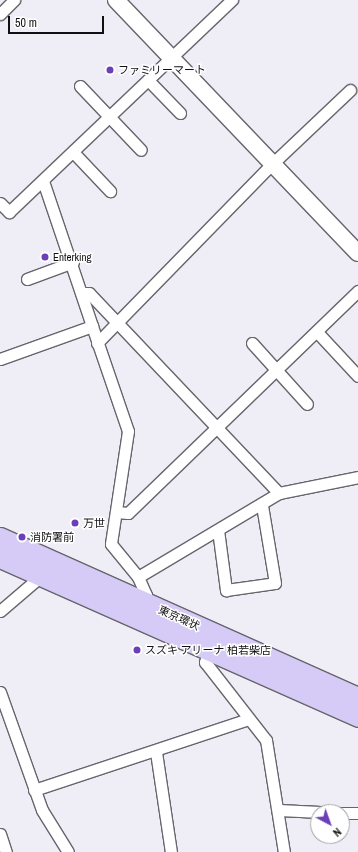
<!DOCTYPE html>
<html>
<head>
<meta charset="utf-8">
<style>
	body { margin:0 }
	#map { position:relative; width:358px; height:852px; overflow:hidden; background:#efedf5; font-family:"Archivo Narrow","Noto Sans JP",sans-serif }
	div>[style] { position:absolute }
	[style*='--x'] { left:calc(var(--x)*1px); top:calc(var(--y)*1px); width:calc(var(--w)*1px); rotate:calc(var(--a)*1deg) }
	.roads { filter:drop-shadow(1px 0 #66656c) drop-shadow(-1px 0 #66656c) drop-shadow(0 1px #66656c) drop-shadow(0 -1px #66656c) }
	.street>* { height:11px; margin:-5.5px; padding:0 5.5px; transform-origin:5.5px; border-radius:5.5px; background:#fff }
	.secondary>* { height:16px; margin:-8px; padding:0 8px; transform-origin:8px; border-radius:8px; background:#fff }
	.highway>* { height:21px; margin:-10.5px; padding:0 10.5px; transform-origin:10.5px; border-radius:10.5px; background:#d5cbf6 }
	.dots>* { width:11px; height:11px; translate:-50% -50%; box-sizing:border-box; border:2px solid #fff; border-radius:50% }
	span { translate:-50% -50%; white-space:nowrap; text-align:center; line-height:1.15; -webkit-text-stroke:3px #fff; paint-order:stroke }
	.poi-label { font-size:11px; color:#101012 }
	.left { translate:0 -50%; text-align:left }
	.street-label { font-size:11px; color:#101012 }
	.north { position:absolute; left:310px; top:804px; width:40px; height:40px; box-sizing:border-box; background:#fff; border:1px solid #9f9fa0; border-radius:50%; rotate:139deg; font-size:11px; font-weight:700; line-height:16px; text-align:center; color:#101012 }
	.north::after { content:''; display:block; margin:auto; width:14px; height:18px; background:#6b3fb7; clip-path:polygon(50% 0,100% 100%,50% 72%,0 100%) }
	.scale { position:absolute; left:8px; top:16px; width:96px; height:18px; box-sizing:border-box; border:2px solid #101012; border-top:0; padding-left:5px; font-size:12px; line-height:14px; white-space:nowrap; color:#101012; -webkit-text-stroke:3px #fff; paint-order:stroke }
</style>
</head>
<body>
<div id="map">
	<div class="roads">
		<div class="street">
			<div style="--x:0;--y:14;--w:20;--a:-45"></div>
			<div style="--x:148;--y:80;--w:46;--a:45.9"></div>
			<div style="--x:80;--y:86;--w:88;--a:46.4"></div>
			<div style="--x:73;--y:152;--w:54;--a:46.5"></div>
			<div style="--x:43;--y:181;--w:153;--a:71.3"></div>
			<div style="--x:0;--y:203;--w:13;--a:45"></div>
			<div style="--x:9;--y:212;--w:308;--a:-43.6"></div>
			<div style="--x:27;--y:279;--w:49;--a:-20.3"></div>
			<div style="--x:82;--y:293;--w:7;--a:0"></div>
			<div style="--x:89;--y:293;--w:276;--a:46.5"></div>
			<div style="--x:317;--y:332;--w:60;--a:47"></div>
			<div style="--x:97;--y:343;--w:249;--a:-45.7"></div>
			<div style="--x:271;--y:165;--w:109;--a:-43.5"></div>
			<div style="--x:252;--y:343;--w:82;--a:48"></div>
			<div style="--x:0;--y:359;--w:98;--a:-19.7"></div>
			<div style="--x:92;--y:326;--w:111;--a:71.1"></div>
			<div style="--x:128;--y:431;--w:114;--a:98.6"></div>
			<div style="--x:111;--y:544;--w:43;--a:50.7"></div>
			<div style="--x:138;--y:577;--w:20;--a:66"></div>
			<div style="--x:146;--y:595;--w:8;--a:97"></div>
			<div style="--x:116;--y:512;--w:12;--a:5"></div>
			<div style="--x:128;--y:513;--w:320;--a:-44"></div>
			<div style="--x:218;--y:530;--w:61;--a:82.4"></div>
			<div style="--x:226;--y:590;--w:49;--a:-8.1"></div>
			<div style="--x:275;--y:583;--w:79;--a:-99.5"></div>
			<div style="--x:138;--y:577;--w:164;--a:-30.8"></div>
			<div style="--x:279;--y:493;--w:81;--a:-11.4"></div>
			<div style="--x:0;--y:611;--w:55;--a:-40.6"></div>
			<div style="--x:209;--y:650;--w:13;--a:108"></div>
			<div style="--x:205;--y:662;--w:99;--a:52"></div>
			<div style="--x:266;--y:740;--w:113;--a:80.9"></div>
			<div style="--x:0;--y:692;--w:125;--a:70.4"></div>
			<div style="--x:42;--y:810;--w:49;--a:58.2"></div>
			<div style="--x:156;--y:752;--w:101;--a:81.5"></div>
			<div style="--x:34;--y:790;--w:226;--a:-18.3"></div>
			<div style="--x:279;--y:810;--w:41;--a:2.8"></div>
			<div style="--x:342;--y:813;--w:16;--a:0"></div>
			<div style="--x:0;--y:834;--w:19;--a:72"></div>
		</div>
		<div class="secondary">
			<div style="--x:116;--y:0;--w:350;--a:46.3"></div>
		</div>
		<div class="highway">
			<div style="--x:0;--y:538;--w:392;--a:24.1"></div>
			<div style="--x:0;--y:557;--w:392;--a:23.9"></div>
		</div>
	</div>
	<div class="dots">
		<div style="left:110px;top:70px;background:#6b3fb7"></div>
		<div style="left:45px;top:257px;background:#6b3fb7"></div>
		<div style="left:75px;top:523px;background:#6b3fb7"></div>
		<div style="left:22px;top:537px;background:#6b3fb7"></div>
		<div style="left:137px;top:650px;background:#6b3fb7"></div>
	</div>
	<div class="poi-label">
		<span class="left" style="left:118px;top:70px">ファミリーマート</span>
		<span class="left" style="left:53px;top:257px">Enterking</span>
		<span class="left" style="left:83px;top:523px">万世</span>
		<span class="left" style="left:30px;top:537px">消防署前</span>
		<span class="left" style="left:145px;top:650px">スズキ アリーナ 柏若柴店</span>
	</div>
	<div class="street-label">
		<span style="left:179px;top:618px;rotate:24deg">東京環状</span>
	</div>
	<div class="north">N</div>
	<div class="scale">50 m</div>
</div>
</body>
</html>
